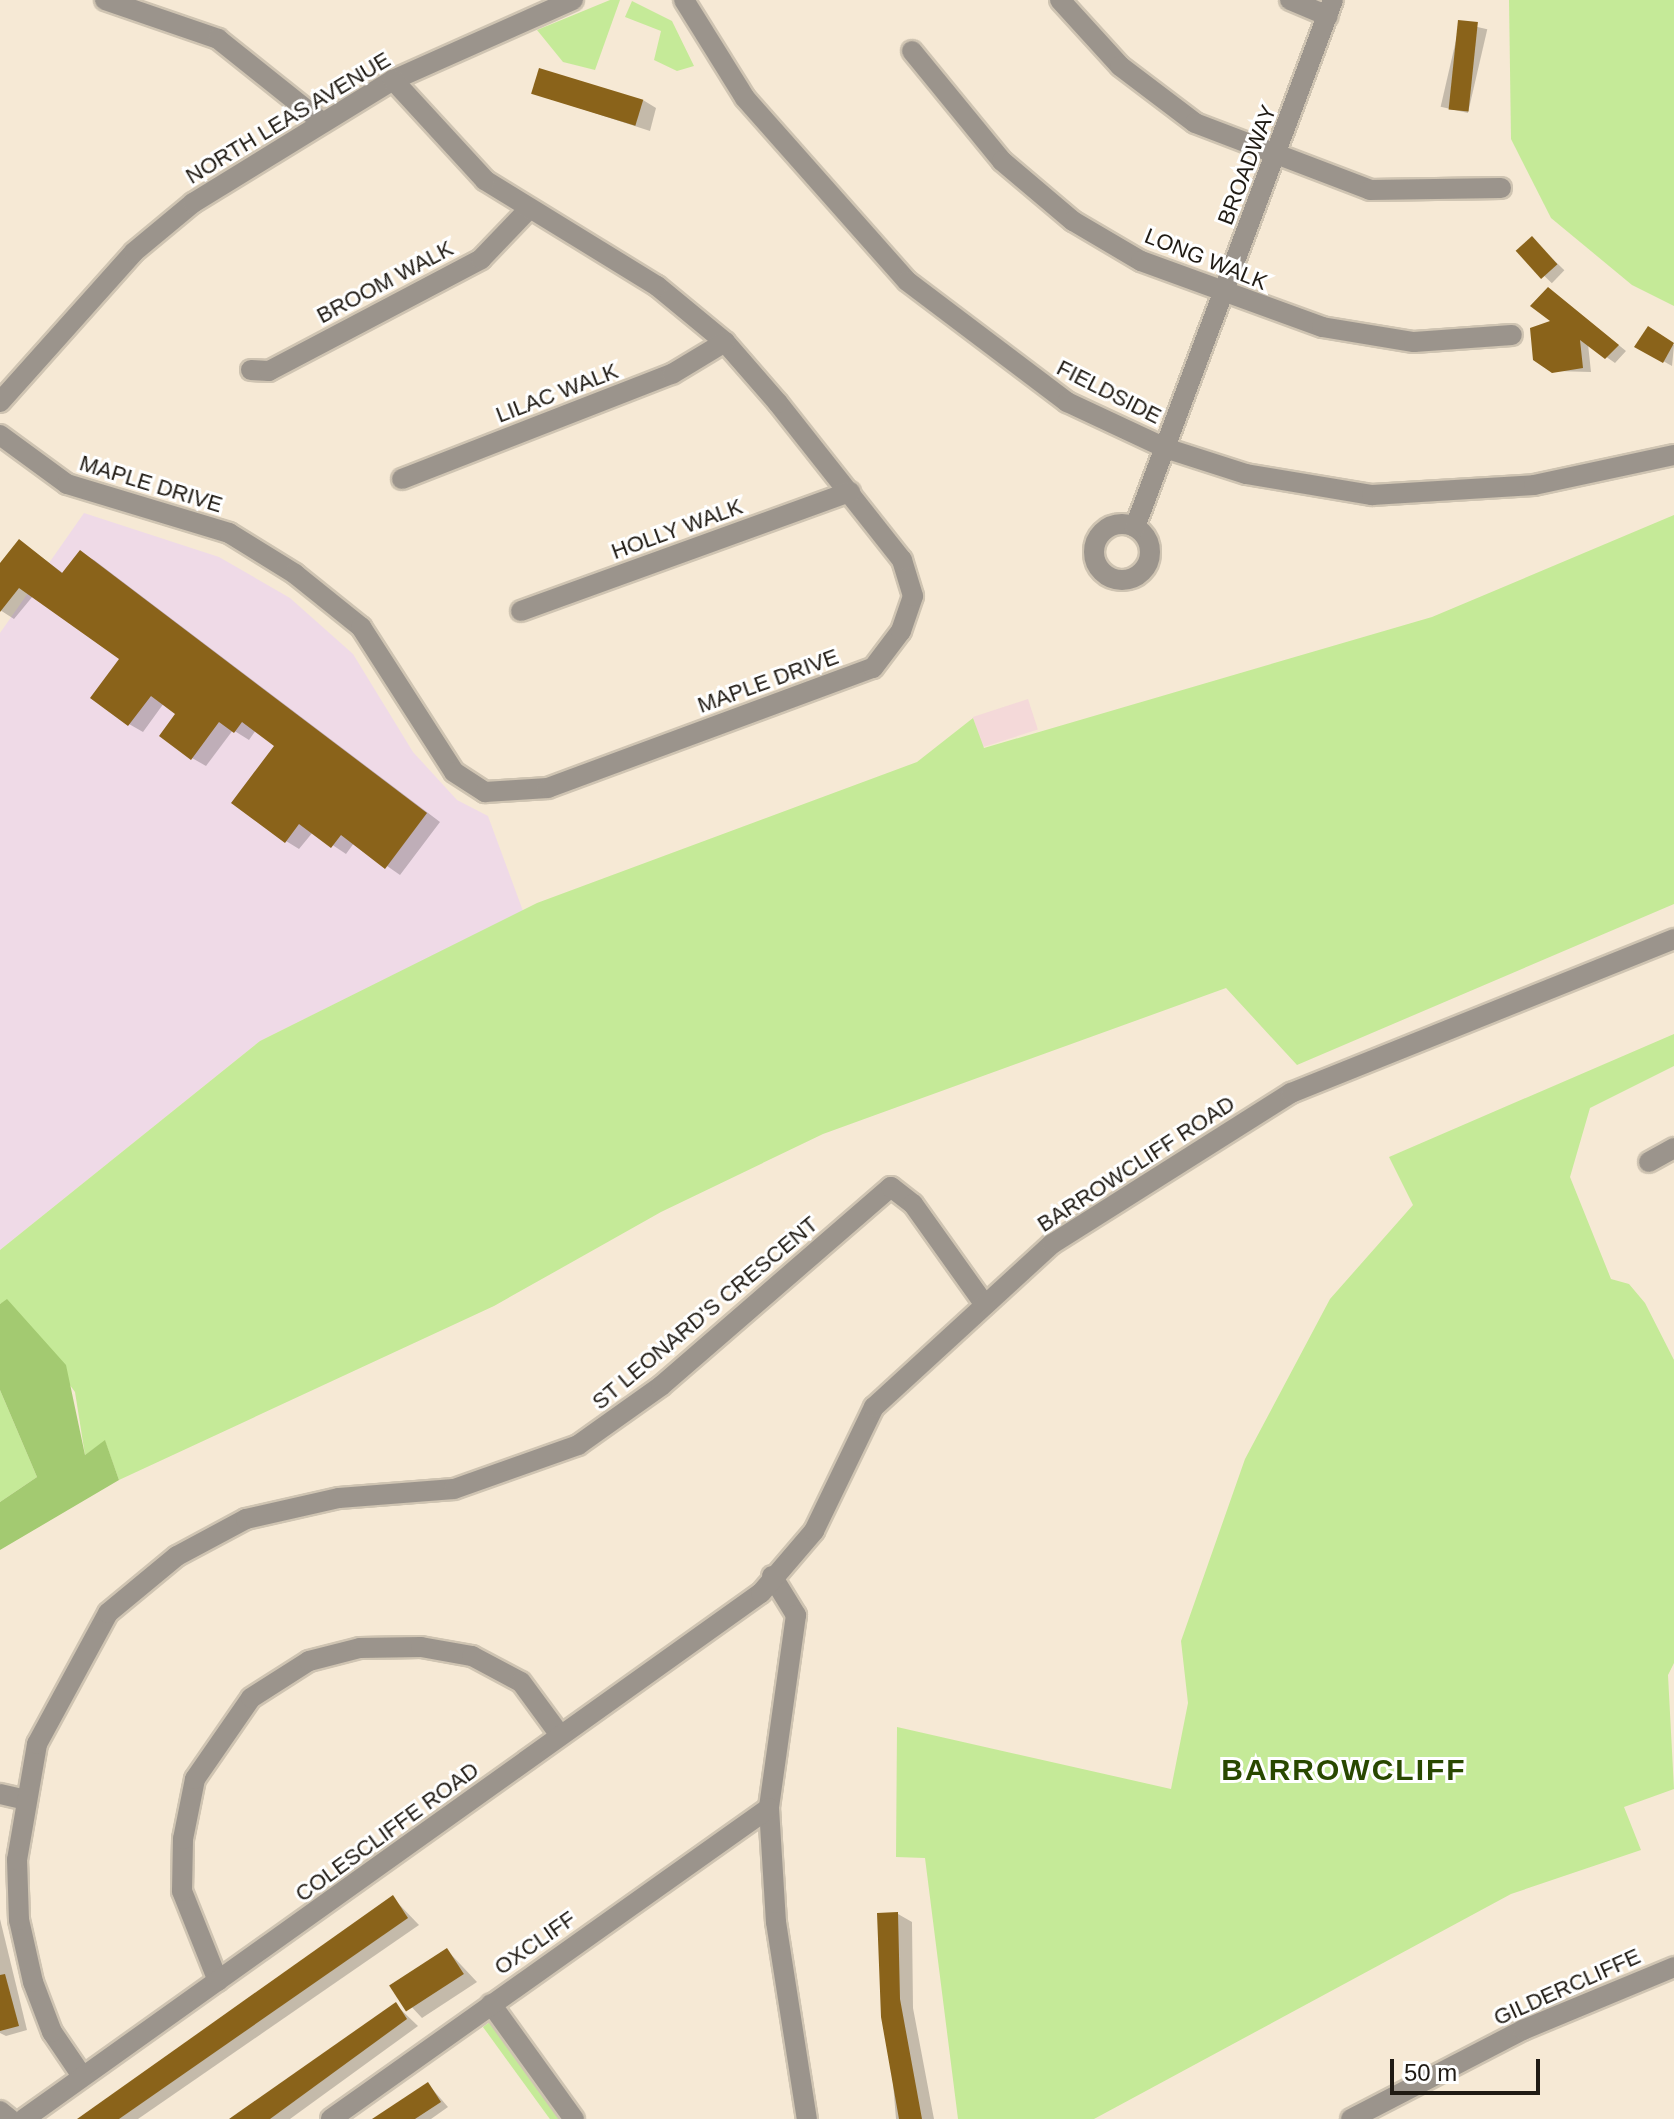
<!DOCTYPE html>
<html>
<head>
<meta charset="utf-8">
<style>
	body { margin:0 }
	#map { position:relative; width:1674px; height:2119px; overflow:hidden; background:#f6e9d5; font-family:Arial,sans-serif }
	div>[style] { position:absolute }
	[style*='--x'] { left:calc(var(--x)*1px); top:calc(var(--y)*1px); width:calc(var(--w)*1px); rotate:calc(var(--a)*1deg) }
	.industrial>* { inset:0; background:#f4d9d9; transform-origin:0 0 }
	.education>* { inset:0; background:#efdae7 }
	.green>* { inset:0; background:#c5ea98; transform-origin:0 0 }
	.forest>* { inset:0; background:#a3ca71 }
	.shadow>* { inset:0; background:#0003; transform-origin:0 0 }
	.building>* { inset:0; background:#8a631a; transform-origin:0 0 }
	.roads { filter:drop-shadow(2px 0 #cfc4b2) drop-shadow(-2px 0 #cfc4b2) drop-shadow(0 2px #cfc4b2) drop-shadow(0 -2px #cfc4b2) }
	.minor>* { height:20px; margin:-10px; padding:0 10px; transform-origin:10px; border-radius:10px; background:#9b948c }
	.minor>.ring { margin:-10px; padding:0; box-sizing:content-box; background:none; border:20px solid #9b948c; border-radius:50% }
	span { translate:-50% -50%; white-space:nowrap; text-align:center; line-height:1.15; -webkit-text-stroke:6px #fff; paint-order:stroke }
	.street-label { font-size:22px; color:#201b14 }
	.district-label { font-size:30px; color:#294800; font-weight:700; letter-spacing:2px }
	.scale { position:absolute; left:1390px; top:2059px; width:150px; height:36px; box-sizing:border-box; border:4px solid #201b14; border-top:0; padding-left:10px; font-size:24px; line-height:28px; white-space:nowrap; color:#201b14; -webkit-text-stroke:6px #fff; paint-order:stroke }
</style>
</head>
<body>
<div id="map">
	<div class="industrial">
		<div style="left:1028px;top:699px;width:32px;height:58px;rotate:72deg"></div>
	</div>
	<div class="education">
		<div style="clip-path:polygon(84px 513px,219px 557px,290px 598px,353px 654px,413px 752px,457px 800px,488px 816px,523px 911px,260px 1041px,0 1250px,0 633px)"></div>
	</div>
	<div class="green">
		<div style="clip-path:polygon(610px 0,620px 0,595px 70px,563px 62px,537px 30px)"></div>
		<div style="clip-path:polygon(1509px 0,1674px 0,1674px 306px,1632px 285px,1551px 218px,1511px 139px)"></div>
		<div style="clip-path:polygon(632px 1px,672px 21px,694px 66px,677px 71px,654px 60px,661px 31px,625px 17px)"></div>
		<div style="clip-path:polygon(1674px 515px,1674px 904px,1297px 1065px,1226px 988px,823px 1134px,661px 1212px,494px 1306px,119px 1480px,105px 1441px,85px 1455px,75px 1392px,7px 1300px,0 1304px,0 1250px,260px 1041px,537px 903px,917px 762px,973px 718px,984px 748px,1432px 617px)"></div>
		<div style="clip-path:polygon(1674px 1034px,1674px 1066px,1590px 1108px,1570px 1177px,1611px 1279px,1629px 1284px,1645px 1303px,1674px 1360px,1674px 1663px,1668px 1675px,1674px 1789px,1624px 1807px,1641px 1850px,1511px 1894px,1094px 2119px,958px 2119px,925px 1858px,896px 1857px,897px 1727px,1171px 1789px,1188px 1703px,1181px 1641px,1245px 1459px,1330px 1299px,1413px 1205px,1389px 1157px)"></div>
		<div style="clip-path:polygon(0 1390px,37px 1477px,0 1502px)"></div>
		<div style="left:491px;top:2021px;width:121px;height:10px;rotate:54deg"></div>
	</div>
	<div class="forest">
		<div style="clip-path:polygon(7px 1299px,66px 1365px,85px 1455px,105px 1440px,119px 1480px,0 1550px,0 1502px,37px 1477px,0 1390px,0 1304px)"></div>
	</div>
	<div class="shadow">
		<div style="left:1460px;top:23px;width:28px;height:86px;rotate:13deg"></div>
		<div style="clip-path:polygon(533px 93px,643px 100px,656px 108px,650px 131px)"></div>
		<div style="left:1532px;top:239px;width:45px;height:18px;rotate:44deg"></div>
		<div style="clip-path:polygon(1557px 295px,1626px 351px,1615px 363px,1588px 344px,1591px 372px,1554px 371px)"></div>
		<div style="clip-path:polygon(1648px 328px,1674px 345px,1672px 366px,1636px 346px)"></div>
		<div style="clip-path:polygon(20px 541px,64px 574px,80px 553px,94px 560px,440px 822px,400px 875px,354px 843px,346px 854px,313px 832px,299px 849px,286px 841px,277px 746px,256px 730px,249px 740px,233px 730px,206px 766px,192px 758px,178px 714px,164px 703px,143px 732px,129px 724px,122px 659px,33px 596px,14px 619px,0 610px,0 564px)"></div>
		<div style="clip-path:polygon(393px 1898px,419px 1925px,138px 2119px,83px 2119px)"></div>
		<div style="clip-path:polygon(898px 1914px,912px 1922px,913px 2008px,934px 2119px,896px 2119px,879px 1915px)"></div>
		<div style="clip-path:polygon(0 1919px,27px 2030px,6px 2036px,0 2033px)"></div>
		<div style="clip-path:polygon(447px 1950px,477px 1982px,422px 2018px,392px 1986px)"></div>
		<div style="clip-path:polygon(396px 2005px,418px 2026px,290px 2119px,235px 2119px)"></div>
		<div style="clip-path:polygon(428px 2084px,448px 2107px,431px 2119px,380px 2119px)"></div>
	</div>
	<div class="building">
		<div style="left:1458px;top:20px;width:20px;height:90px;rotate:6deg"></div>
		<div style="left:539px;top:68px;width:109px;height:27px;rotate:17deg"></div>
		<div style="left:1532px;top:236px;width:38px;height:22px;rotate:48deg"></div>
		<div style="clip-path:polygon(1548px 287px,1619px 345px,1605px 359px,1580px 340px,1583px 368px,1552px 373px,1533px 360px,1530px 328px,1550px 321px,1530px 306px)"></div>
		<div style="clip-path:polygon(1648px 326px,1674px 343px,1663px 363px,1634px 347px)"></div>
		<div style="clip-path:polygon(19px 539px,62px 573px,80px 550px,427px 813px,385px 869px,341px 835px,331px 848px,299px 824px,285px 843px,231px 803px,274px 746px,242px 722px,234px 733px,219px 722px,191px 760px,159px 736px,175px 714px,151px 696px,128px 726px,90px 698px,119px 659px,19px 588px,0 612px,0 563px)"></div>
		<div style="clip-path:polygon(393px 1895px,408px 1918px,119px 2119px,77px 2119px)"></div>
		<div style="clip-path:polygon(898px 1912px,900px 1999px,922px 2119px,899px 2119px,881px 2017px,877px 1913px)"></div>
		<div style="left:447px;top:1948px;width:31px;height:69px;rotate:57deg"></div>
		<div style="clip-path:polygon(5px 1974px,19px 2026px,0 2031px,0 1975px)"></div>
		<div style="clip-path:polygon(396px 2002px,407px 2019px,270px 2119px,229px 2119px)"></div>
		<div style="clip-path:polygon(428px 2082px,441px 2102px,415px 2119px,372px 2119px)"></div>
	</div>
	<div class="roads">
		<div class="minor">
			<div style="--x:105;--y:0;--w:120;--a:19"></div>
			<div style="--x:218;--y:39;--w:133;--a:38.6"></div>
			<div style="--x:684;--y:0;--w:115;--a:58.1"></div>
			<div style="--x:745;--y:98;--w:244;--a:48.5"></div>
			<div style="--x:907;--y:281;--w:201;--a:37.1"></div>
			<div style="--x:1067;--y:402;--w:108;--a:25.1"></div>
			<div style="--x:1165;--y:448;--w:85;--a:17.8"></div>
			<div style="--x:1246;--y:474;--w:128;--a:9.5"></div>
			<div style="--x:1372;--y:495;--w:162;--a:-3.5"></div>
			<div style="--x:1534;--y:485;--w:143;--a:-12.1"></div>
			<div style="--x:1060;--y:0;--w:89;--a:47.7"></div>
			<div style="--x:1120;--y:66;--w:94;--a:37.2"></div>
			<div style="--x:1195;--y:123;--w:187;--a:20.9"></div>
			<div style="--x:1370;--y:190;--w:131;--a:-0.9"></div>
			<div style="--x:1290;--y:0;--w:41;--a:22.8"></div>
			<div style="--x:912;--y:51;--w:142;--a:50.7"></div>
			<div style="--x:1002;--y:161;--w:93;--a:40.2"></div>
			<div style="--x:1073;--y:221;--w:79;--a:30.5"></div>
			<div style="--x:1141;--y:261;--w:193;--a:20"></div>
			<div style="--x:1322;--y:327;--w:93;--a:9.3"></div>
			<div style="--x:1414;--y:342;--w:98;--a:-4.1"></div>
			<div style="--x:251;--y:370;--w:18;--a:3"></div>
			<div style="--x:269;--y:371;--w:240;--a:-27.8"></div>
			<div style="--x:481;--y:259;--w:66;--a:-46.2"></div>
			<div style="--x:0;--y:402;--w:201;--a:-48.2"></div>
			<div style="--x:134;--y:252;--w:77;--a:-39.7"></div>
			<div style="--x:193;--y:203;--w:235;--a:-31.6"></div>
			<div style="--x:393;--y:80;--w:197;--a:-24"></div>
			<div style="--x:0;--y:435;--w:83;--a:36.2"></div>
			<div style="--x:67;--y:484;--w:169;--a:16.8"></div>
			<div style="--x:229;--y:533;--w:78;--a:31.8"></div>
			<div style="--x:295;--y:574;--w:85;--a:38.8"></div>
			<div style="--x:361;--y:627;--w:172;--a:57.3"></div>
			<div style="--x:454;--y:772;--w:37;--a:33"></div>
			<div style="--x:485;--y:792;--w:63;--a:-3.6"></div>
			<div style="--x:548;--y:788;--w:346;--a:-20.3"></div>
			<div style="--x:873;--y:668;--w:46;--a:-52.9"></div>
			<div style="--x:901;--y:631;--w:37;--a:-71"></div>
			<div style="--x:913;--y:596;--w:38;--a:-107"></div>
			<div style="--x:902;--y:560;--w:200;--a:-128.3"></div>
			<div style="--x:778;--y:403;--w:81;--a:-131"></div>
			<div style="--x:725;--y:342;--w:88;--a:-140.5"></div>
			<div style="--x:657;--y:286;--w:202;--a:-148.4"></div>
			<div style="--x:485;--y:180;--w:136;--a:-132.6"></div>
			<div style="--x:402;--y:479;--w:290;--a:-21.3"></div>
			<div style="--x:672;--y:374;--w:62;--a:-31.1"></div>
			<div class="ring" style="left:1094px;top:524px;width:36px;height:36px"></div>
			<div style="--x:1135;--y:527;--w:563;--a:-69.41"></div>
			<div style="--x:521;--y:611;--w:350;--a:-19.9"></div>
			<div style="--x:1649;--y:1162;--w:29;--a:-29"></div>
			<div style="--x:772;--y:1576;--w:46;--a:58.4"></div>
			<div style="--x:796;--y:1615;--w:195;--a:98"></div>
			<div style="--x:769;--y:1808;--w:114;--a:86.5"></div>
			<div style="--x:776;--y:1922;--w:199;--a:81.1"></div>
			<div style="--x:0;--y:1794;--w:27;--a:13"></div>
			<div style="--x:218;--y:1981;--w:97;--a:-111.8"></div>
			<div style="--x:182;--y:1891;--w:52;--a:-88.9"></div>
			<div style="--x:183;--y:1839;--w:61;--a:-78.7"></div>
			<div style="--x:195;--y:1779;--w:98;--a:-55.3"></div>
			<div style="--x:251;--y:1698;--w:69;--a:-32.5"></div>
			<div style="--x:309;--y:1661;--w:53;--a:-14.3"></div>
			<div style="--x:360;--y:1648;--w:61;--a:-0.9"></div>
			<div style="--x:421;--y:1647;--w:52;--a:10"></div>
			<div style="--x:472;--y:1656;--w:55;--a:28"></div>
			<div style="--x:521;--y:1682;--w:66;--a:53.7"></div>
			<div style="--x:491;--y:2004;--w:142;--a:54.2"></div>
			<div style="--x:82;--y:2076;--w:53;--a:-124.3"></div>
			<div style="--x:52;--y:2032;--w:53;--a:-110.8"></div>
			<div style="--x:33;--y:1982;--w:64;--a:-102.7"></div>
			<div style="--x:19;--y:1920;--w:60;--a:-91.9"></div>
			<div style="--x:17;--y:1860;--w:118;--a:-80.2"></div>
			<div style="--x:37;--y:1744;--w:149;--a:-61.5"></div>
			<div style="--x:108;--y:1613;--w:89;--a:-39.6"></div>
			<div style="--x:177;--y:1556;--w:78;--a:-28.2"></div>
			<div style="--x:246;--y:1519;--w:95;--a:-12.7"></div>
			<div style="--x:339;--y:1498;--w:115;--a:-4.5"></div>
			<div style="--x:454;--y:1489;--w:132;--a:-19.5"></div>
			<div style="--x:578;--y:1445;--w:102;--a:-35.4"></div>
			<div style="--x:661;--y:1386;--w:304;--a:-40.9"></div>
			<div style="--x:891;--y:1187;--w:28;--a:38"></div>
			<div style="--x:913;--y:1204;--w:124;--a:54.5"></div>
			<div style="--x:0;--y:2111;--w:13;--a:39"></div>
			<div style="--x:24;--y:2119;--w:905;--a:-35.52"></div>
			<div style="--x:761;--y:1593;--w:82;--a:-49.5"></div>
			<div style="--x:814;--y:1531;--w:138;--a:-64.2"></div>
			<div style="--x:874;--y:1407;--w:241;--a:-42.5"></div>
			<div style="--x:1052;--y:1244;--w:283;--a:-32.3"></div>
			<div style="--x:1291;--y:1093;--w:413;--a:-21.9"></div>
			<div style="--x:331;--y:2119;--w:537;--a:-35.38"></div>
			<div style="--x:1351;--y:2119;--w:194;--a:-27.4"></div>
			<div style="--x:1523;--y:2030;--w:164;--a:-22.6"></div>
		</div>
	</div>
	<div class="street-label">
		<span style="left:288px;top:118px;rotate:-31deg">NORTH LEAS AVENUE</span>
		<span style="left:1247px;top:165px;rotate:-69deg">BROADWAY</span>
		<span style="left:1206px;top:259px;rotate:22deg">LONG WALK</span>
		<span style="left:385px;top:282px;rotate:-28deg">BROOM WALK</span>
		<span style="left:1109px;top:392px;rotate:27deg">FIELDSIDE</span>
		<span style="left:557px;top:393px;rotate:-21deg">LILAC WALK</span>
		<span style="left:151px;top:484px;rotate:17deg">MAPLE DRIVE</span>
		<span style="left:677px;top:529px;rotate:-20deg">HOLLY WALK</span>
		<span style="left:768px;top:681px;rotate:-20deg">MAPLE DRIVE</span>
		<span style="left:1136px;top:1164px;rotate:-33deg">BARROWCLIFF ROAD</span>
		<span style="left:705px;top:1313px;rotate:-40deg">ST LEONARD'S CRESCENT</span>
		<span style="left:387px;top:1832px;rotate:-36deg">COLESCLIFFE ROAD</span>
		<span style="left:535px;top:1943px;rotate:-35deg">OXCLIFF</span>
		<span style="left:1567px;top:1987px;rotate:-24deg">GILDERCLIFFE</span>
	</div>
	<div class="district-label">
		<span style="left:1344px;top:1770px">BARROWCLIFF</span>
	</div>
	<div class="scale">50 m</div>
</div>
</body>
</html>
